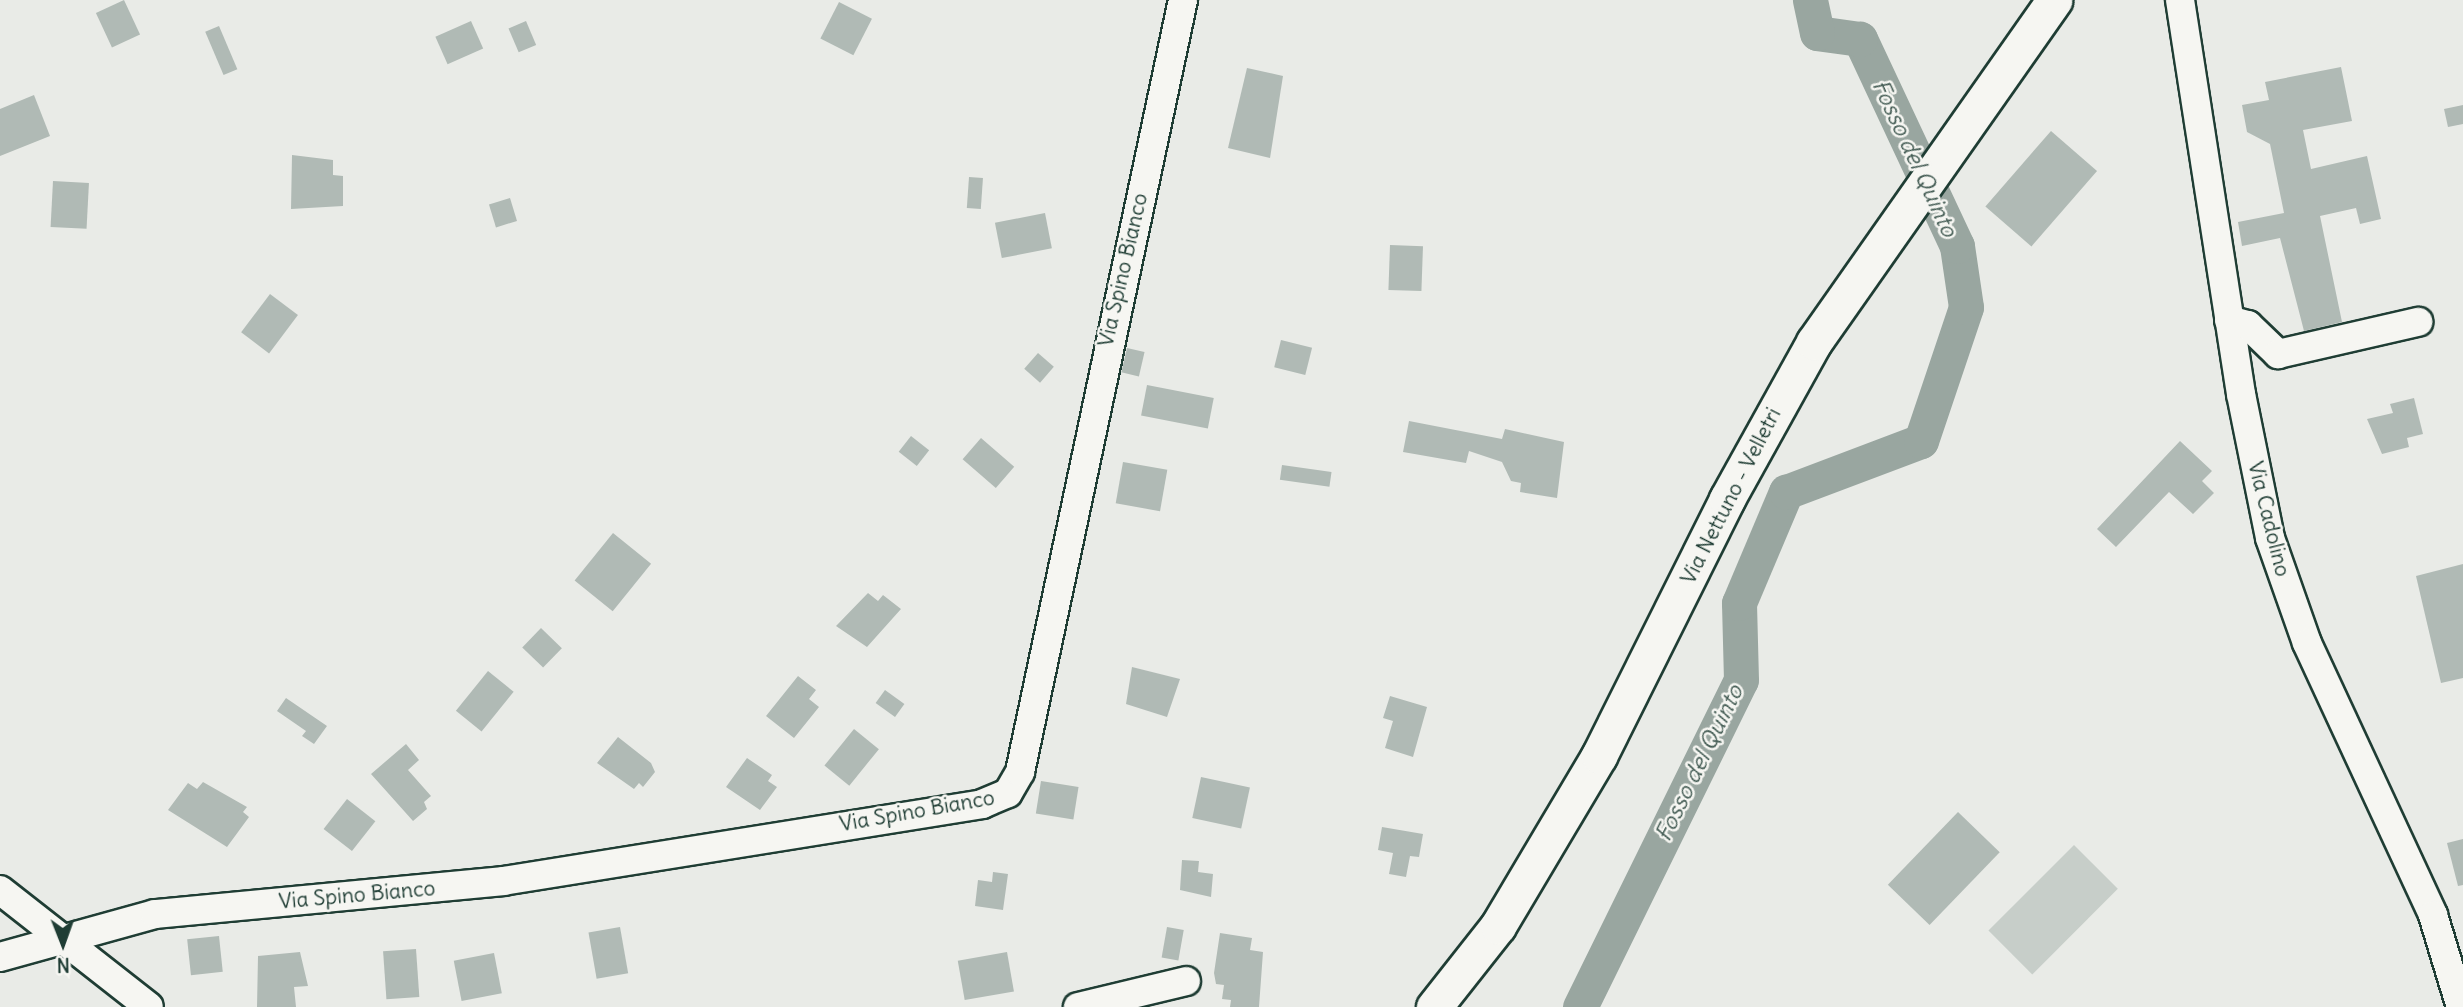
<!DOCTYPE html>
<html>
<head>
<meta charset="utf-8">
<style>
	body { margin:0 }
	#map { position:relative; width:2463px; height:1007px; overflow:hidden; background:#e9ebe7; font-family:Delius,sans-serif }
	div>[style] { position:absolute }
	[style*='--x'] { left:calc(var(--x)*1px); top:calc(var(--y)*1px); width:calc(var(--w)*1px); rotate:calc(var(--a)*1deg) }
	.green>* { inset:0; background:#c7cec9; transform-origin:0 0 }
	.river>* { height:35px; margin:-17.5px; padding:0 17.5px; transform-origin:17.5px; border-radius:17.5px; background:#99a6a0 }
	.building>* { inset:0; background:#b0bab5; transform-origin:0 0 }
	.roads { filter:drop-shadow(2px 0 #1f3d34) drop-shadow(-2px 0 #1f3d34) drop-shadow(0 2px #1f3d34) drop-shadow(0 -2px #1f3d34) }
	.minor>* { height:28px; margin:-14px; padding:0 14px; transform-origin:14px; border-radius:14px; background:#f6f6f2 }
	.major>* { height:35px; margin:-17.5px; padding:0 17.5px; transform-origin:17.5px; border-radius:17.5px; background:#f6f6f2 }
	span { translate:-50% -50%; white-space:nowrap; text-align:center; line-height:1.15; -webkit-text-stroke:5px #f6f6f2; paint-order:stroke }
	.street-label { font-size:21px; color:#1f3d34 }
	.water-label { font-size:23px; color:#445c54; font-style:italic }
	.north { position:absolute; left:28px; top:909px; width:70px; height:70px; -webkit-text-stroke:5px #f6f6f2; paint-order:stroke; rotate:179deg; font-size:19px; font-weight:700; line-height:28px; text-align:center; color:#1f3d34 }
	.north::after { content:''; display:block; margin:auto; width:24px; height:32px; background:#1f3d34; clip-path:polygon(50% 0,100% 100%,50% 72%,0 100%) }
</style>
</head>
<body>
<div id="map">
	<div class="green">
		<div style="left:2074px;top:845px;width:62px;height:121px;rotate:45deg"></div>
	</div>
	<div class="river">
		<div style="--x:1580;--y:1007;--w:364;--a:-63.8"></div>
		<div style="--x:1741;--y:680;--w:77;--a:-91.5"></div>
		<div style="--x:1739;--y:603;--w:121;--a:-67.1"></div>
		<div style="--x:1786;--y:492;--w:144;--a:-20.7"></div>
		<div style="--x:1921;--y:441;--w:141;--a:-71.4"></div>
		<div style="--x:1966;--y:307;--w:62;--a:-98.4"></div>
		<div style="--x:1957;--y:246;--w:229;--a:-115.1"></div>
		<div style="--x:1860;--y:39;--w:43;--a:-172.1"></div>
		<div style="--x:1817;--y:33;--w:34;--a:-102"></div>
	</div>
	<div class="building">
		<div style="left:124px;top:0;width:38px;height:31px;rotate:65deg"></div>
		<div style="left:839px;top:2px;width:37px;height:41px;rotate:27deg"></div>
		<div style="left:471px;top:21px;width:30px;height:39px;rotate:66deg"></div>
		<div style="left:526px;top:21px;width:26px;height:19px;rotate:67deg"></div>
		<div style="left:219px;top:26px;width:47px;height:15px;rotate:67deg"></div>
		<div style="clip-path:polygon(2341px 67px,2352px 121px,2303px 130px,2311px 169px,2367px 156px,2381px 219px,2360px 224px,2356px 208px,2320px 216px,2342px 322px,2304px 331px,2280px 238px,2242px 246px,2238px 222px,2284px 213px,2270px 144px,2247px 132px,2242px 105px,2269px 100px,2265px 82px)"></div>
		<div style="clip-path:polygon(1247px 68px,1283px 76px,1270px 158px,1228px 148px)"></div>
		<div style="clip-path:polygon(34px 95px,50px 136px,0 156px,0 109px)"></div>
		<div style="clip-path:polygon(2463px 105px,2463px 124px,2448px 127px,2444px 109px)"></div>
		<div style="left:2051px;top:131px;width:61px;height:100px;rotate:41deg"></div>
		<div style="clip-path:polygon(292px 155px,333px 160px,333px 175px,343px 176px,343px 206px,291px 209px)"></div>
		<div style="left:969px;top:177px;width:14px;height:31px;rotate:4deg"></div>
		<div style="left:53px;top:181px;width:36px;height:46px;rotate:3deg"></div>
		<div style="left:510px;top:198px;width:24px;height:22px;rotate:73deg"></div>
		<div style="left:1045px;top:213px;width:36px;height:51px;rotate:79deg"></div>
		<div style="left:1390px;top:245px;width:33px;height:45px;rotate:2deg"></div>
		<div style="left:270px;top:294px;width:35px;height:48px;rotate:37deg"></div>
		<div style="left:1281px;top:340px;width:32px;height:28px;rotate:14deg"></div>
		<div style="left:1127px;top:348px;width:18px;height:25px;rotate:13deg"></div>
		<div style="left:1038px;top:353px;width:21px;height:21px;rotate:41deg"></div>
		<div style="left:1147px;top:385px;width:68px;height:31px;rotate:11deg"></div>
		<div style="clip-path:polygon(2414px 398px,2423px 434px,2407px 438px,2409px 447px,2382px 454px,2367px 419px,2393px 413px,2390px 404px)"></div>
		<div style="clip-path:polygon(1409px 421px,1502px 439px,1505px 429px,1564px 442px,1557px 498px,1520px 492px,1521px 483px,1511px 481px,1502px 462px,1469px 451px,1466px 463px,1403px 452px)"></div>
		<div style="left:911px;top:436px;width:23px;height:20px;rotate:38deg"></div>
		<div style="left:981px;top:438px;width:44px;height:28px;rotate:41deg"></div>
		<div style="clip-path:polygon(2180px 441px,2212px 471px,2202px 481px,2214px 493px,2193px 514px,2169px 492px,2116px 547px,2097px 529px)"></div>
		<div style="left:1123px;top:462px;width:45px;height:42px;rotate:10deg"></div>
		<div style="left:1282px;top:465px;width:50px;height:15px;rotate:8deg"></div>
		<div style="left:613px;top:533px;width:49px;height:61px;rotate:39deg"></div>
		<div style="clip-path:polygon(2463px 564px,2463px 678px,2441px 683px,2416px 576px)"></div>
		<div style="clip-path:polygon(868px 593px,878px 601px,883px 595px,901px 609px,867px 647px,836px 626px)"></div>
		<div style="left:541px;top:628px;width:29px;height:27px;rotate:44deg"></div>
		<div style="clip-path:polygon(1132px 667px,1180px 679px,1167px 717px,1126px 704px)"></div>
		<div style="left:488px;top:671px;width:33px;height:51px;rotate:39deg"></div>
		<div style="clip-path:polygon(798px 676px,816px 690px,809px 699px,819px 707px,794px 738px,766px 716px)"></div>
		<div style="left:885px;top:690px;width:24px;height:16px;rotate:36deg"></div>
		<div style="clip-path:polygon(1390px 696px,1427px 707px,1413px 757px,1385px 748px,1393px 721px,1383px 718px)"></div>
		<div style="clip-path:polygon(286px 698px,327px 726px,314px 744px,302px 736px,306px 731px,277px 711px)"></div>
		<div style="left:854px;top:729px;width:32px;height:47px;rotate:39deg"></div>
		<div style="clip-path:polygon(618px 737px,651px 763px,655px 772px,643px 787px,639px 783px,634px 789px,597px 763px)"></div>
		<div style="clip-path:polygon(406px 744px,419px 760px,408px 770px,431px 796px,424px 802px,427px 809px,413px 821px,371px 774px)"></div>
		<div style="clip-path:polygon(747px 758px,772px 775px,768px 781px,777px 787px,760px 810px,726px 787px)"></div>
		<div style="left:1201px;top:777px;width:50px;height:42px;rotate:12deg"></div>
		<div style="left:1041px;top:781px;width:38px;height:33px;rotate:9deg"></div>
		<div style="clip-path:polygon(203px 782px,247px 807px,243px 812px,249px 817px,227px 847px,168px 810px,188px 783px,197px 789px)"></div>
		<div style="left:347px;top:799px;width:36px;height:38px;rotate:38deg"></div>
		<div style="left:1958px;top:812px;width:58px;height:101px;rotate:44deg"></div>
		<div style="clip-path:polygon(1382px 827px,1423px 834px,1419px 857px,1410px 856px,1406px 877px,1389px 874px,1393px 853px,1378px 850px)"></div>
		<div style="clip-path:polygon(2463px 839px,2463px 885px,2458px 886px,2447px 843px)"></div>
		<div style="clip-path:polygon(1182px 860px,1199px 861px,1198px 872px,1213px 874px,1211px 897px,1180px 890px)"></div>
		<div style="clip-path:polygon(993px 872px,1008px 874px,1003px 910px,975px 906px,978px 880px,992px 882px)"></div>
		<div style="left:620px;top:927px;width:47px;height:32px;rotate:80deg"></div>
		<div style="left:1167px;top:927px;width:17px;height:31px;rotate:10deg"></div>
		<div style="clip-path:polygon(1220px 933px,1252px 938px,1250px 950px,1263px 952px,1259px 1007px,1230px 1007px,1231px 1000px,1222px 999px,1224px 985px,1216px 984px,1214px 973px)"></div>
		<div style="left:219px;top:936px;width:36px;height:32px;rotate:84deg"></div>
		<div style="left:416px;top:949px;width:48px;height:33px;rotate:86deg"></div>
		<div style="clip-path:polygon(300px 952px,308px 986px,294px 987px,296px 1007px,257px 1007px,258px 956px)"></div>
		<div style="left:1007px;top:952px;width:40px;height:50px;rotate:80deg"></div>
		<div style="left:494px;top:953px;width:41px;height:41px;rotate:79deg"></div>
	</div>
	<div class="roads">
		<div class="minor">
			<div style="--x:2180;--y:0;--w:399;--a:81.2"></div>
			<div style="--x:2241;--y:394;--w:147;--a:78.6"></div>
			<div style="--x:2270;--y:538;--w:111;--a:70.6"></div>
			<div style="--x:2307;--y:643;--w:300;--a:65.1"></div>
			<div style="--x:2433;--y:915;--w:96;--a:73.1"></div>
			<div style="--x:2229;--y:320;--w:20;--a:15"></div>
			<div style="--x:2248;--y:325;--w:42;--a:44"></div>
			<div style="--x:2278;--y:354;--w:144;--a:-12.9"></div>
			<div style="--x:0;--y:890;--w:189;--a:38.1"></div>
			<div style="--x:0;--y:957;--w:161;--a:-15.5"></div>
			<div style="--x:155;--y:914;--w:350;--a:-5.4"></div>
			<div style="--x:503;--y:881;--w:485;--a:-9.1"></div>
			<div style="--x:982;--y:804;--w:28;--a:-23"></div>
			<div style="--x:1008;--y:793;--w:24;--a:-60"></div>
			<div style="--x:1020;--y:772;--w:789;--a:-78.08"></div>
			<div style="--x:1078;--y:1007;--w:111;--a:-13.5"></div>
		</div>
		<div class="major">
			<div style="--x:1434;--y:1007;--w:103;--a:-51.7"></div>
			<div style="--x:1498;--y:926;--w:198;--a:-59.3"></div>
			<div style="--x:1599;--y:756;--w:287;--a:-63.5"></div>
			<div style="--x:1727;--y:499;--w:179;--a:-61"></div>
			<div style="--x:1814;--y:342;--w:418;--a:-54.9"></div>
		</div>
	</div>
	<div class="street-label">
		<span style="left:1123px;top:270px;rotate:-77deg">Via Spino Bianco</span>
		<span style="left:1731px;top:496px;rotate:-63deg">Via Nettuno - Velletri</span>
		<span style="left:2269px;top:519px;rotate:76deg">Via Cadolino</span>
		<span style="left:917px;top:811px;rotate:-10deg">Via Spino Bianco</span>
		<span style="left:357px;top:895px;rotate:-5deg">Via Spino Bianco</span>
	</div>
	<div class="water-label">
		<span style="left:1915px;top:158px;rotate:65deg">Fosso del Quinto</span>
		<span style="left:1699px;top:763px;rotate:-64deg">Fosso del Quinto</span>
	</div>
	<div class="north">N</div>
</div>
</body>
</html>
